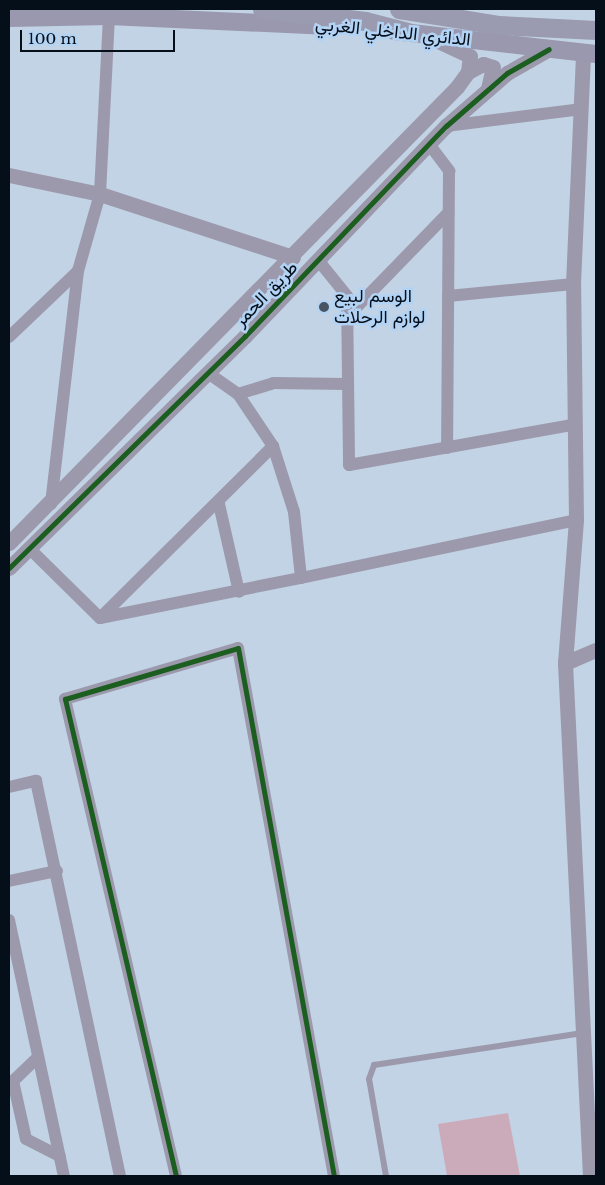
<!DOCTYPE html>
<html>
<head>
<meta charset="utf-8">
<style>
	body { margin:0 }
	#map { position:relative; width:605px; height:1185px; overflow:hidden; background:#c2d3e5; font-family:"Libre Baskerville",Vazirmatn,serif }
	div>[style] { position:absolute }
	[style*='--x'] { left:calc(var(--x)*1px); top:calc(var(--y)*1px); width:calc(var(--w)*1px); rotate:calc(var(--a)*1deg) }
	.green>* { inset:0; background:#cbabba }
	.service>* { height:6px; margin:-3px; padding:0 3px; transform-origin:3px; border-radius:3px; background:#9c99ac }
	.minor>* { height:12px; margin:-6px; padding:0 6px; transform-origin:6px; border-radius:6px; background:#9c99ac }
	.tertiary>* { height:15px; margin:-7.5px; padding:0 7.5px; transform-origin:7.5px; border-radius:7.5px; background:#9c99ac }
	.secondary>* { height:18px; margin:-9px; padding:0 9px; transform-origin:9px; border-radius:9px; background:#9998ae }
	.primary>* { height:19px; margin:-9.5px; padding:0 9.5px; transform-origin:9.5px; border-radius:9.5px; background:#9a9ab0 }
	.cycleway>* { height:5px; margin:-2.5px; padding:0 2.5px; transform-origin:2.5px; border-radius:2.5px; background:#1b5e20 }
	.dots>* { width:14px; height:14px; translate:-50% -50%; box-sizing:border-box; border:2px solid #b3d3f4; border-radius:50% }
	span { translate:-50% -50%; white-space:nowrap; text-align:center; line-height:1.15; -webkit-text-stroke:5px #b3d3f4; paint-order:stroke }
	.street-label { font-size:18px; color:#050f1a }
	.poi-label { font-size:18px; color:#050f1a }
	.left { translate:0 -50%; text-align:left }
	.frame { position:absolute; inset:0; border:10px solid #050f1a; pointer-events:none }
	.scale { position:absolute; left:20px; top:30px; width:155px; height:22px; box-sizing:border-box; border:2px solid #050f1a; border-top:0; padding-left:6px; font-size:15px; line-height:18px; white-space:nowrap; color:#050f1a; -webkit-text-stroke:4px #b3d3f4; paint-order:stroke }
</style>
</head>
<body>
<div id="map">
	<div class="green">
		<div style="clip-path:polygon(508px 1113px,520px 1176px,447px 1176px,438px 1124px)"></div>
	</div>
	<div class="service">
		<div style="--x:386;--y:1176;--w:98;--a:-99.9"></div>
		<div style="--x:369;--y:1079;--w:15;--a:-70"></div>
		<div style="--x:374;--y:1065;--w:211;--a:-8.7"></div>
	</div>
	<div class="minor">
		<div style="--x:446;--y:126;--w:137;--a:-7.1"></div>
		<div style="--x:429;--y:144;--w:34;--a:53"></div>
		<div style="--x:449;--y:171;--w:277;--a:90.4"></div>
		<div style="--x:318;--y:260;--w:46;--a:51.1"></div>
		<div style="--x:347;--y:296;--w:169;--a:89.3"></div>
		<div style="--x:349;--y:465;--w:227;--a:-10.2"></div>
		<div style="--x:448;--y:296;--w:126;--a:-5.5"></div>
		<div style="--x:346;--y:318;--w:144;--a:-45.8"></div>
		<div style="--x:9;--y:337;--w:95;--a:-43.7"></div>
		<div style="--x:208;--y:373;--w:37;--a:35"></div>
		<div style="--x:238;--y:394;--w:63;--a:56.1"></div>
		<div style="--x:273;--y:446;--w:69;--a:72.3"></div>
		<div style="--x:294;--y:512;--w:66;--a:83.9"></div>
		<div style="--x:301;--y:578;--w:281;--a:-11.9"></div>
		<div style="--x:238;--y:394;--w:37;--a:-17"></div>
		<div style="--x:273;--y:383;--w:73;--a:0.8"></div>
		<div style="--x:51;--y:504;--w:235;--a:-83.4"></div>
		<div style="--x:78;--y:271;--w:80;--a:-74.1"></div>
		<div style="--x:100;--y:194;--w:178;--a:-87.1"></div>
		<div style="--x:219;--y:504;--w:90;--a:77.2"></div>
		<div style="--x:31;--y:550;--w:97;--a:44.6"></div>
		<div style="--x:100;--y:618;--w:244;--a:-44.8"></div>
		<div style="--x:100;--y:618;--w:205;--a:-11.3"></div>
		<div style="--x:9;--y:787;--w:28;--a:-13"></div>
		<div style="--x:36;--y:781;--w:404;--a:78"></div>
		<div style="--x:9;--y:881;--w:49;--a:-11.8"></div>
		<div style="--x:9;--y:920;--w:262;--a:77.9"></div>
		<div style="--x:37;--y:1058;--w:33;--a:136"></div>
		<div style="--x:13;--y:1081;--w:59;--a:77.4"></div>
		<div style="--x:26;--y:1139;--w:38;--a:27"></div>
		<div style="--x:176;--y:1176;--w:490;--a:-103.1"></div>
		<div style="--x:65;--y:699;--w:180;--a:-16.4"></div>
		<div style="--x:238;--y:648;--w:537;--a:79.7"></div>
	</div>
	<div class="tertiary">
		<div style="--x:468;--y:72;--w:17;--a:-28"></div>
		<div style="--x:483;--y:64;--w:10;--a:17"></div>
		<div style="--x:493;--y:67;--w:23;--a:103"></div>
		<div style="--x:9;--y:175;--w:93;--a:11.8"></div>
		<div style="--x:100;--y:194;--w:203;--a:18.1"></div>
		<div style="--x:9;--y:543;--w:639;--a:-45.51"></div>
		<div style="--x:457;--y:87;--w:19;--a:-54"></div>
		<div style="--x:468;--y:72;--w:16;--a:-83"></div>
		<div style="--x:470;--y:56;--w:35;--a:-155"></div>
		<div style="--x:9;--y:568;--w:331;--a:-44.5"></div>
		<div style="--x:245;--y:336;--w:291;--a:-46.3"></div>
		<div style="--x:446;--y:126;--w:81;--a:-41"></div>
		<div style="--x:507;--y:73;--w:48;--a:-29.7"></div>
		<div style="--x:565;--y:663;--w:143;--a:-85.6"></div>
		<div style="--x:576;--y:520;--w:236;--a:-90.7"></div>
		<div style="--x:573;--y:284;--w:230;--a:-87.5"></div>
		<div style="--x:590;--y:1176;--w:514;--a:-92.79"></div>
		<div style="--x:565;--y:663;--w:34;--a:-23"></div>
	</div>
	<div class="secondary">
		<div style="--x:9;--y:18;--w:100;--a:-1.1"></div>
		<div style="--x:109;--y:16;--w:221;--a:2.6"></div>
		<div style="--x:394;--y:31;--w:203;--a:6.5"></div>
	</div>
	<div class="primary">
		<div style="--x:262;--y:9;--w:104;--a:6.6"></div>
		<div style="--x:365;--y:21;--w:44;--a:14.3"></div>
		<div style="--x:399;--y:9;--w:100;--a:9.2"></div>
		<div style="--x:498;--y:25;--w:98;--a:2.9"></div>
	</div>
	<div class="cycleway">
		<div style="--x:9;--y:568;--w:331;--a:-44.5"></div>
		<div style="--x:245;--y:336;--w:291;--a:-46.3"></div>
		<div style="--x:446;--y:126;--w:81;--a:-41"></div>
		<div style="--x:507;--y:73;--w:48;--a:-29.7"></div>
		<div style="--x:176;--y:1176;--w:490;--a:-103.1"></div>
		<div style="--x:65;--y:699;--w:180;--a:-16.4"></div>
		<div style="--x:238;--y:648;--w:537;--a:79.7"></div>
	</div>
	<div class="dots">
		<div style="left:324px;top:307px;background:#475461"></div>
	</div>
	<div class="street-label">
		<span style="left:393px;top:32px;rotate:6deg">الدائري الداخلي الغربي</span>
		<span style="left:266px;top:294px;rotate:-46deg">طريق الحمر</span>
	</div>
	<div class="poi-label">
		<span class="left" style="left:334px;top:307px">الوسم لبيع<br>لوازم الرحلات</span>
	</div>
	<div class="frame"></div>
	<div class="scale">100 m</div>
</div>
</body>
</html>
